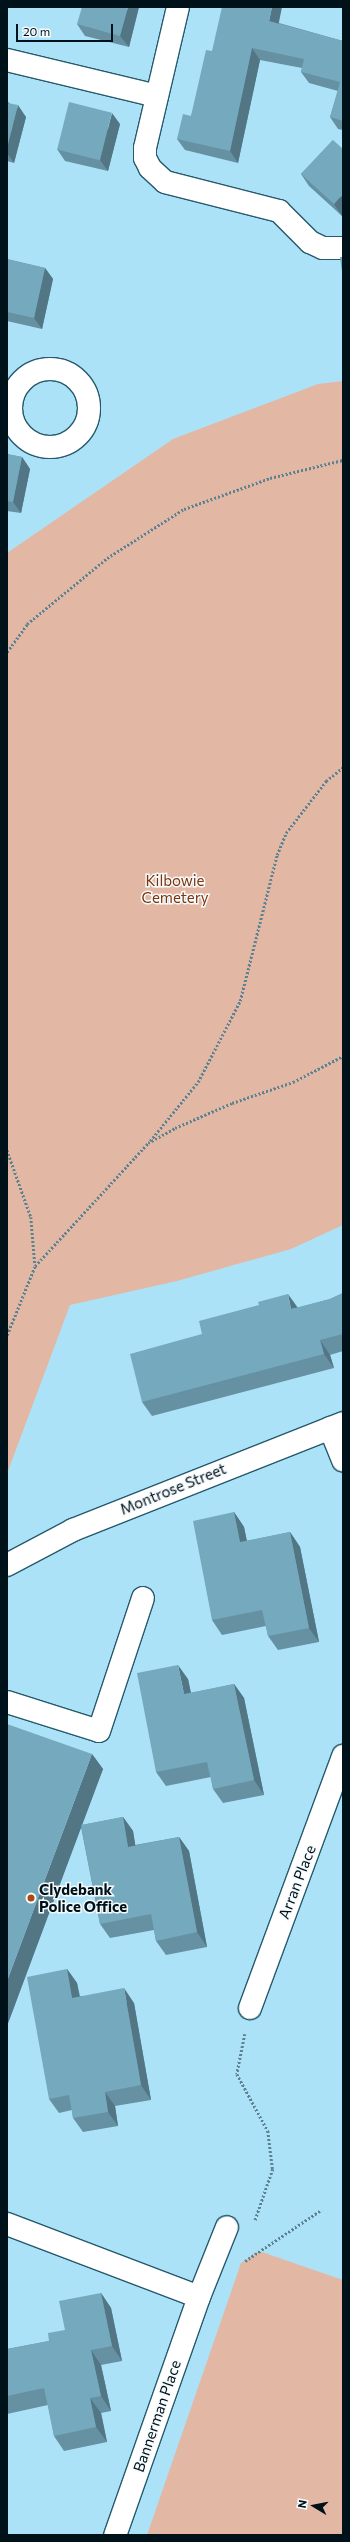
<!DOCTYPE html>
<html>
<head>
<meta charset="utf-8">
<style>
	body { margin:0 }
	#map { position:relative; width:350px; height:2542px; overflow:hidden; background:#ace2f8; font-family:Commissioner,sans-serif }
	div>[style] { position:absolute }
	[style*='--x'] { left:calc(var(--x)*1px); top:calc(var(--y)*1px); width:calc(var(--w)*1px); rotate:calc(var(--a)*1deg) }
	.green>* { inset:0; background:#e2b8a5 }
	.path>* { height:2.5px; margin-top:-1.25px; transform-origin:0; background:repeating-linear-gradient(90deg,#5c8291 0 2px,transparent 0 4px) }
	.roads { filter:drop-shadow(1px 0 #265a6c) drop-shadow(-1px 0 #265a6c) drop-shadow(0 1px #265a6c) drop-shadow(0 -1px #265a6c) }
	.minor>* { height:22px; margin:-11px; padding:0 11px; transform-origin:11px; border-radius:11px; background:#fff }
	.minor>.ring { margin:-11px; padding:0; box-sizing:content-box; background:none; border:22px solid #fff; border-radius:50% }
	.wall>* { inset:0; background:#6591a3 }
	.shaded-wall>* { inset:0; background:#527684 }
	.building>* { inset:0; background:#75a9bd; transform-origin:0 0 }
	.dots>* { width:11px; height:11px; translate:-50% -50%; box-sizing:border-box; border:2px solid #f5fafd; border-radius:50% }
	span { translate:-50% -50%; white-space:nowrap; text-align:center; line-height:1.15; -webkit-text-stroke:3px #f5fafd; paint-order:stroke }
	.park-label { font-size:15px; color:#7f3308 }
	.street-label { font-size:15px; color:#001219 }
	.poi-label { font-size:15px; color:#001219; font-weight:700 }
	.left { translate:0 -50%; text-align:left }
	.frame { position:absolute; inset:0; border:8px solid #001219; pointer-events:none }
	.north { position:absolute; left:294px; top:2486px; width:40px; height:40px; -webkit-text-stroke:3px #f5fafd; paint-order:stroke; rotate:280deg; font-size:11px; font-weight:700; line-height:16px; text-align:center; color:#001219 }
	.north::after { content:''; display:block; margin:auto; width:14px; height:18px; background:#001219; clip-path:polygon(50% 0,100% 100%,50% 72%,0 100%) }
	.scale { position:absolute; left:16px; top:24px; width:97px; height:18px; box-sizing:border-box; border:2px solid #001219; border-top:0; padding-left:5px; font-size:12px; line-height:14px; white-space:nowrap; color:#001219; -webkit-text-stroke:3px #f5fafd; paint-order:stroke }
</style>
</head>
<body>
<div id="map">
	<div class="green">
		<div style="clip-path:polygon(343px 381px,343px 1225px,291px 1249px,177px 1281px,70px 1305px,8px 1471px,7px 553px,173px 439px,318px 384px)"></div>
		<div style="clip-path:polygon(259px 2251px,343px 2280px,343px 2535px,147px 2535px,241px 2263px)"></div>
	</div>
	<div class="path">
		<div style="--x:7;--y:652;--w:34;--a:-54"></div>
		<div style="--x:27;--y:624;--w:104;--a:-39.5"></div>
		<div style="--x:107;--y:558;--w:91;--a:-32.5"></div>
		<div style="--x:184;--y:509;--w:91;--a:-19.8"></div>
		<div style="--x:270;--y:478;--w:75;--a:-13.9"></div>
		<div style="--x:150;--y:1141;--w:76;--a:-50.9"></div>
		<div style="--x:198;--y:1082;--w:91;--a:-62.6"></div>
		<div style="--x:240;--y:1001;--w:151;--a:-75.8"></div>
		<div style="--x:277;--y:855;--w:24;--a:-68"></div>
		<div style="--x:286;--y:833;--w:66;--a:-52.4"></div>
		<div style="--x:326;--y:781;--w:22;--a:-39"></div>
		<div style="--x:7;--y:1150;--w:71;--a:70.3"></div>
		<div style="--x:31;--y:1217;--w:48;--a:85.2"></div>
		<div style="--x:7;--y:1335;--w:74;--a:-67.9"></div>
		<div style="--x:35;--y:1266;--w:167;--a:-47.4"></div>
		<div style="--x:148;--y:1143;--w:31;--a:-29"></div>
		<div style="--x:175;--y:1128;--w:62;--a:-23.7"></div>
		<div style="--x:232;--y:1103;--w:65;--a:-19"></div>
		<div style="--x:293;--y:1082;--w:56;--a:-27.5"></div>
		<div style="--x:245;--y:2034;--w:41;--a:101.3"></div>
		<div style="--x:237;--y:2074;--w:65;--a:61.5"></div>
		<div style="--x:268;--y:2131;--w:38;--a:83"></div>
		<div style="--x:273;--y:2169;--w:55;--a:109.1"></div>
		<div style="--x:245;--y:2261;--w:92;--a:-33.9"></div>
	</div>
	<div class="roads">
		<div class="minor">
			<div style="--x:178;--y:7;--w:145;--a:103.2"></div>
			<div style="--x:145;--y:148;--w:10;--a:90"></div>
			<div style="--x:145;--y:158;--w:11;--a:63"></div>
			<div style="--x:150;--y:168;--w:21;--a:43"></div>
			<div style="--x:165;--y:182;--w:118;--a:14.3"></div>
			<div style="--x:279;--y:211;--w:44;--a:45"></div>
			<div style="--x:310;--y:242;--w:14;--a:25"></div>
			<div style="--x:323;--y:248;--w:20;--a:0"></div>
			<div style="--x:7;--y:60;--w:154;--a:13.5"></div>
			<div class="ring" style="left:11px;top:369px;width:56px;height:56px"></div>
			<div style="--x:330;--y:1428;--w:35;--a:68"></div>
			<div style="--x:7;--y:1565;--w:75;--a:-27.9"></div>
			<div style="--x:73;--y:1530;--w:290;--a:-21.6"></div>
			<div style="--x:7;--y:1702;--w:96;--a:17.5"></div>
			<div style="--x:99;--y:1731;--w:140;--a:-71.7"></div>
			<div style="--x:250;--y:2008;--w:269;--a:-69.7"></div>
			<div style="--x:7;--y:2224;--w:205;--a:20.8"></div>
			<div style="--x:199;--y:2297;--w:252;--a:109.4"></div>
			<div style="--x:199;--y:2297;--w:75;--a:-68.2"></div>
		</div>
	</div>
	<div class="wall">
		<div style="clip-path:polygon(139px 7px,129px 47px,85px 36px,77px 24px)"></div>
		<div style="clip-path:polygon(279px 23px,343px 41px,343px 130px,338px 129px,330px 117px,338px 91px,309px 83px,301px 72px,302px 68px,260px 60px,238px 163px,185px 150px,177px 139px,191px 116px,212px 51px)"></div>
		<div style="clip-path:polygon(7px 101px,26px 117px,14px 163px,7px 161px)"></div>
		<div style="clip-path:polygon(120px 124px,108px 171px,65px 161px,57px 149px)"></div>
		<div style="clip-path:polygon(333px 140px,342px 216px,309px 186px,301px 174px)"></div>
		<div style="clip-path:polygon(7px 259px,45px 268px,53px 279px,42px 329px,7px 321px)"></div>
		<div style="clip-path:polygon(7px 454px,22px 457px,30px 469px,21px 513px,7px 511px)"></div>
		<div style="clip-path:polygon(343px 1293px,343px 1351px,330px 1355px,334px 1368px,152px 1416px,142px 1402px,202px 1334px,330px 1299px)"></div>
		<div style="clip-path:polygon(234px 1512px,244px 1527px,247px 1541px,290px 1532px,300px 1547px,319px 1642px,278px 1650px,268px 1636px,266px 1626px,222px 1635px,212px 1620px)"></div>
		<div style="clip-path:polygon(188px 1679px,191px 1693px,234px 1684px,244px 1698px,264px 1795px,223px 1803px,213px 1789px,211px 1777px,166px 1786px,156px 1772px)"></div>
		<div style="clip-path:polygon(92px 1754px,103px 1769px,82px 1825px,123px 1817px,133px 1831px,135px 1845px,179px 1837px,189px 1851px,207px 1947px,166px 1955px,156px 1941px,154px 1930px,110px 1938px,100px 1924px,81px 1827px,7px 2026px)"></div>
		<div style="clip-path:polygon(67px 1969px,77px 1983px,80px 1996px,134px 2003px,151px 2100px,115px 2106px,118px 2126px,83px 2132px,73px 2118px,72px 2110px,59px 2113px,49px 2099px)"></div>
		<div style="clip-path:polygon(101px 2293px,111px 2308px,122px 2361px,101px 2365px,111px 2411px,101px 2413px,107px 2442px,64px 2451px,54px 2436px,48px 2405px,7px 2414px,7px 2349px,49px 2341px,65px 2330px)"></div>
	</div>
	<div class="shaded-wall">
		<div style="clip-path:polygon(128px 7px,139px 7px,129px 47px,120px 36px)"></div>
		<div style="clip-path:polygon(272px 7px,282px 7px,277px 32px,269px 21px)"></div>
		<div style="clip-path:polygon(252px 48px,260px 60px,238px 163px,230px 151px)"></div>
		<div style="clip-path:polygon(18px 105px,26px 117px,14px 163px,7px 153px,7px 148px)"></div>
		<div style="clip-path:polygon(112px 113px,120px 124px,108px 171px,100px 160px)"></div>
		<div style="clip-path:polygon(343px 194px,343px 215px,342px 216px,334px 204px)"></div>
		<div style="clip-path:polygon(45px 268px,53px 279px,42px 329px,34px 318px)"></div>
		<div style="clip-path:polygon(22px 457px,30px 469px,21px 513px,13px 502px)"></div>
		<div style="clip-path:polygon(288px 1294px,298px 1308px,291px 1309px)"></div>
		<div style="clip-path:polygon(320px 1340px,330px 1355px,334px 1368px,324px 1354px)"></div>
		<div style="clip-path:polygon(234px 1512px,244px 1527px,250px 1557px,240px 1542px)"></div>
		<div style="clip-path:polygon(290px 1532px,300px 1547px,319px 1642px,309px 1628px)"></div>
		<div style="clip-path:polygon(178px 1665px,188px 1679px,194px 1708px,184px 1694px)"></div>
		<div style="clip-path:polygon(234px 1684px,244px 1698px,264px 1795px,254px 1780px)"></div>
		<div style="clip-path:polygon(92px 1754px,103px 1769px,7px 2026px,7px 1981px)"></div>
		<div style="clip-path:polygon(123px 1817px,133px 1831px,138px 1861px,128px 1847px)"></div>
		<div style="clip-path:polygon(179px 1837px,189px 1851px,207px 1947px,197px 1932px)"></div>
		<div style="clip-path:polygon(67px 1969px,77px 1983px,82px 2012px,72px 1998px)"></div>
		<div style="clip-path:polygon(124px 1988px,134px 2003px,151px 2100px,141px 2085px)"></div>
		<div style="clip-path:polygon(105px 2092px,115px 2106px,118px 2126px,108px 2112px)"></div>
		<div style="clip-path:polygon(101px 2293px,111px 2308px,122px 2361px,112px 2346px)"></div>
		<div style="clip-path:polygon(91px 2350px,101px 2365px,111px 2411px,101px 2396px)"></div>
		<div style="clip-path:polygon(90px 2398px,101px 2413px,107px 2442px,96px 2427px)"></div>
	</div>
	<div class="building">
		<div style="clip-path:polygon(82px 7px,128px 7px,120px 36px,77px 24px)"></div>
		<div style="clip-path:polygon(222px 7px,272px 7px,269px 21px,343px 41px,343px 121px,330px 117px,340px 82px,301px 72px,304px 59px,252px 48px,230px 151px,177px 139px,183px 114px,191px 116px,206px 50px,212px 51px)"></div>
		<div style="left:69px;top:102px;width:44px;height:49px;rotate:14deg"></div>
		<div style="clip-path:polygon(7px 103px,18px 105px,7px 148px)"></div>
		<div style="clip-path:polygon(333px 140px,343px 149px,343px 194px,334px 204px,301px 174px)"></div>
		<div style="clip-path:polygon(340px 257px,343px 257px,343px 279px)"></div>
		<div style="clip-path:polygon(7px 259px,45px 268px,34px 318px,7px 312px)"></div>
		<div style="clip-path:polygon(7px 454px,22px 457px,13px 502px,7px 501px)"></div>
		<div style="clip-path:polygon(343px 1293px,343px 1334px,320px 1340px,324px 1354px,142px 1402px,130px 1354px,202px 1334px,199px 1321px,259px 1305px,258px 1302px,288px 1294px,291px 1309px,330px 1299px)"></div>
		<div style="clip-path:polygon(234px 1512px,240px 1542px,290px 1532px,309px 1628px,268px 1636px,262px 1610px,212px 1620px,193px 1521px)"></div>
		<div style="clip-path:polygon(178px 1665px,184px 1694px,234px 1684px,254px 1780px,213px 1789px,207px 1762px,156px 1772px,137px 1673px)"></div>
		<div style="clip-path:polygon(7px 1724px,92px 1754px,7px 1981px)"></div>
		<div style="clip-path:polygon(123px 1817px,128px 1847px,179px 1837px,197px 1932px,156px 1941px,151px 1914px,100px 1924px,81px 1825px)"></div>
		<div style="clip-path:polygon(67px 1969px,72px 1998px,124px 1988px,141px 2085px,105px 2092px,108px 2112px,73px 2118px,69px 2095px,49px 2099px,27px 1977px)"></div>
		<div style="clip-path:polygon(101px 2293px,112px 2346px,91px 2350px,101px 2396px,90px 2398px,96px 2427px,54px 2436px,44px 2388px,7px 2396px,7px 2349px,49px 2341px,48px 2333px,65px 2330px,59px 2301px)"></div>
	</div>
	<div class="dots">
		<div style="left:31px;top:1898px;background:#ad4a14"></div>
	</div>
	<div class="park-label">
		<span style="left:175px;top:889px">Kilbowie<br>Cemetery</span>
	</div>
	<div class="street-label">
		<span style="left:173px;top:1489px;rotate:-22deg">Montrose Street</span>
		<span style="left:297px;top:1882px;rotate:-69deg">Arran Place</span>
		<span style="left:157px;top:2416px;rotate:-71deg">Bannerman Place</span>
	</div>
	<div class="poi-label">
		<span class="left" style="left:39px;top:1898px">Clydebank<br>Police Office</span>
	</div>
	<div class="frame"></div>
	<div class="north">N</div>
	<div class="scale">20 m</div>
</div>
</body>
</html>
